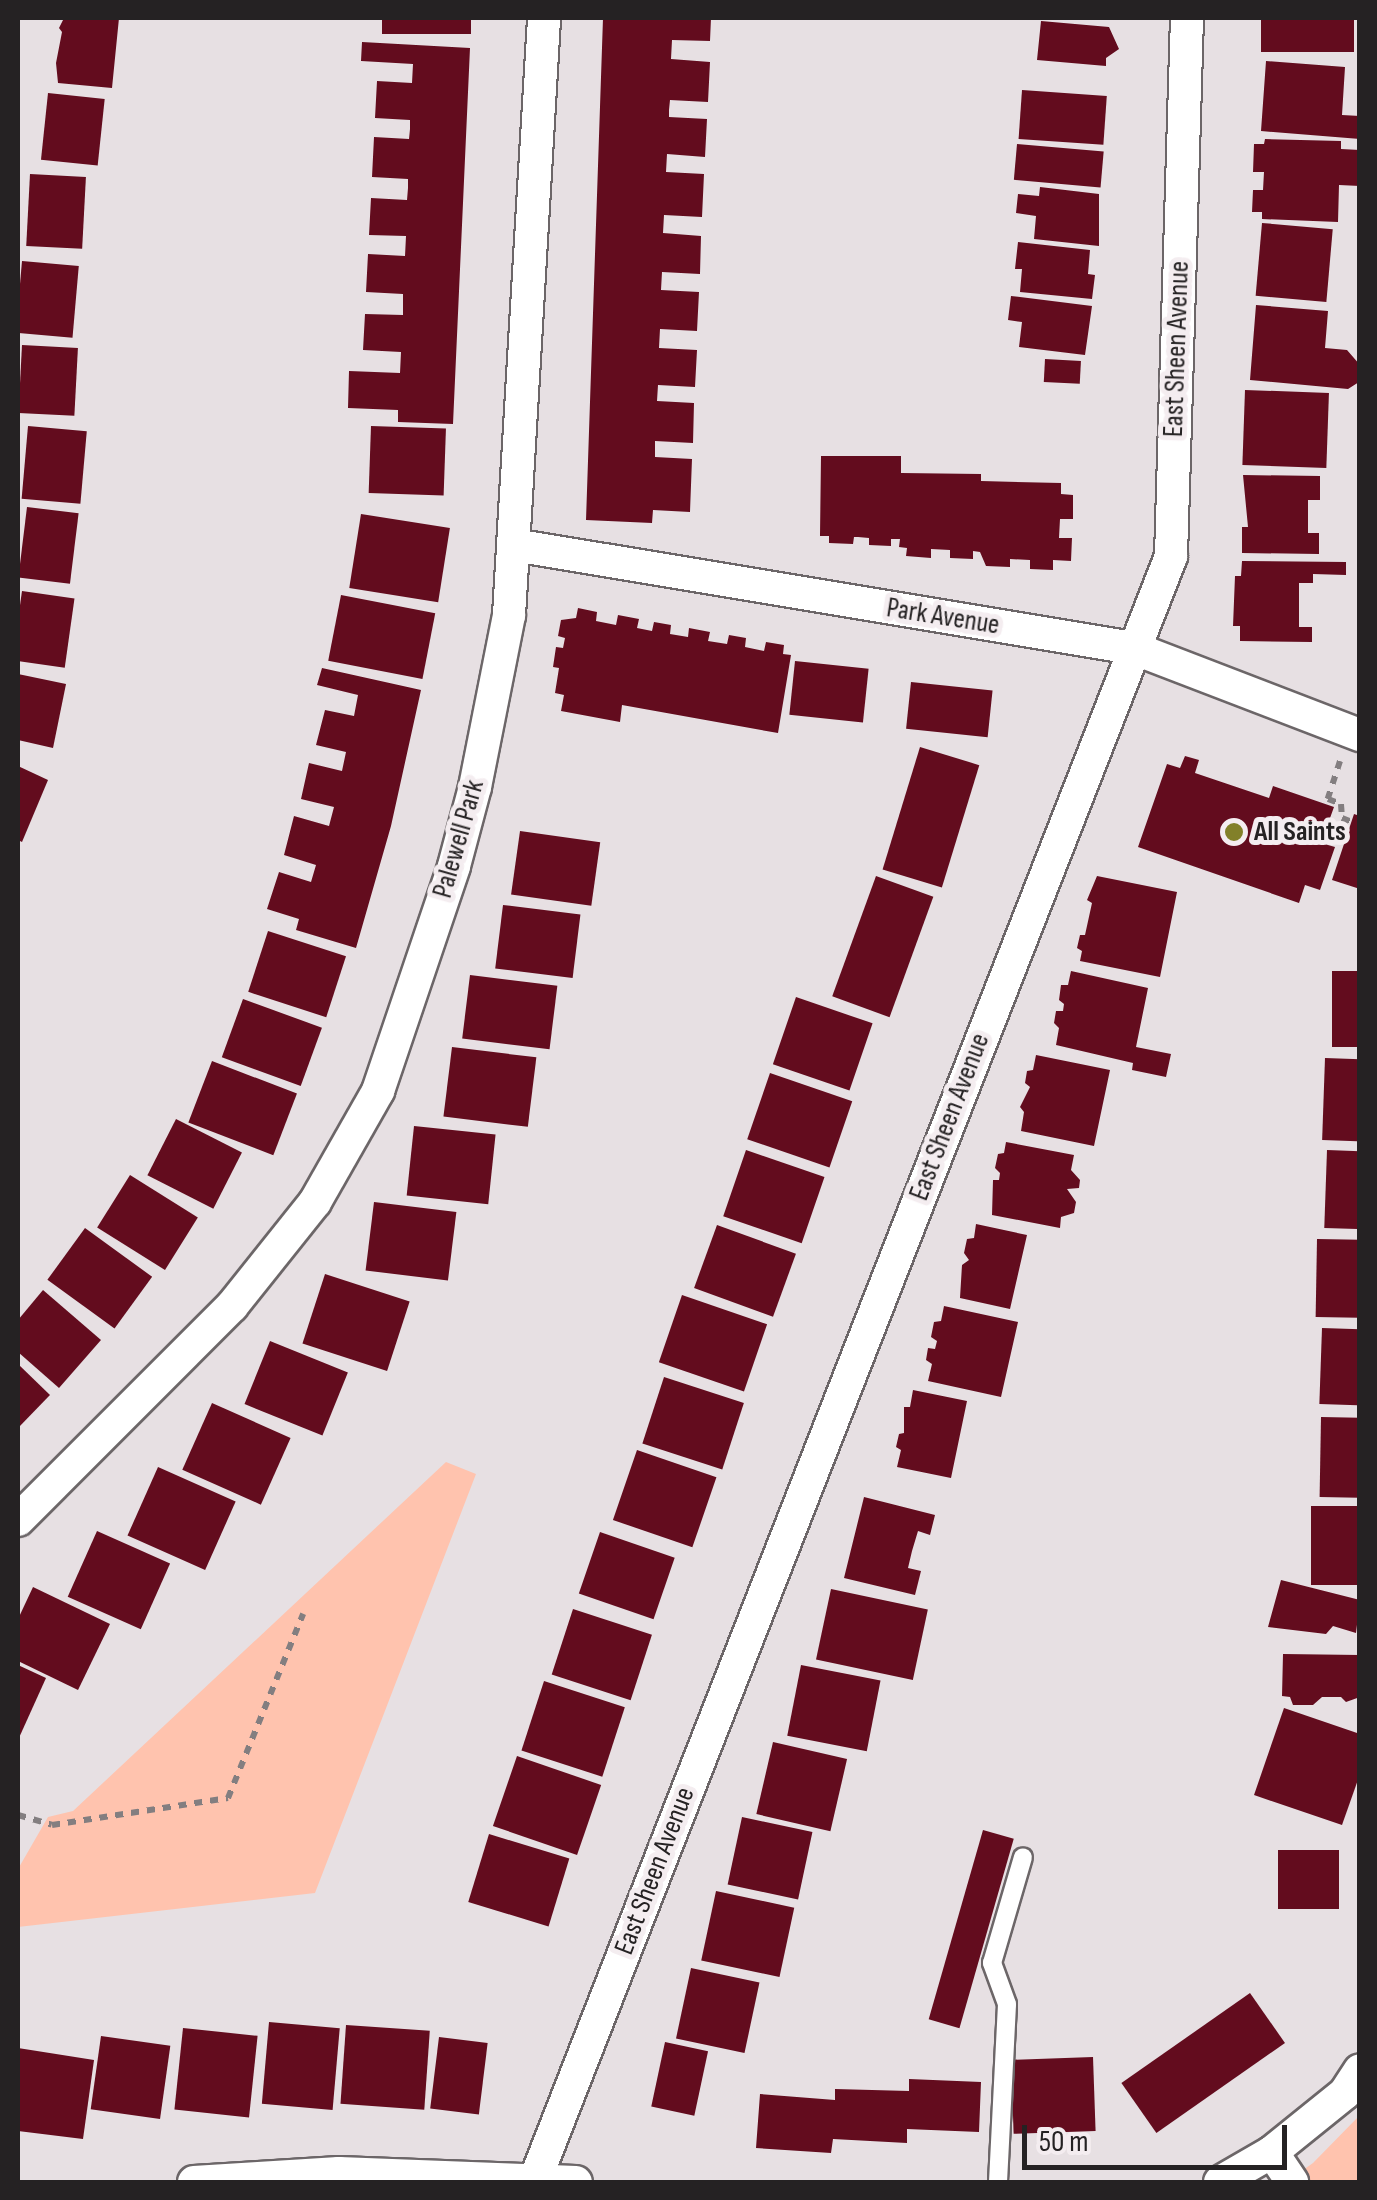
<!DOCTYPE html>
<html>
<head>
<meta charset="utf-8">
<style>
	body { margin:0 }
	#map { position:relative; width:1377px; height:2200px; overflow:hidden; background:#e7e0e3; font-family:"Sofia Sans Condensed",sans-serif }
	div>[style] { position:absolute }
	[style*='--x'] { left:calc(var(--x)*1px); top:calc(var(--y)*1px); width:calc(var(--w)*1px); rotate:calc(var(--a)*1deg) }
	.green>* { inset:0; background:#ffc3ae }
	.building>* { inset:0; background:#630c1e; transform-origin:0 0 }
	.path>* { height:6px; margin-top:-3px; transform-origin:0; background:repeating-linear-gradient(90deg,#837e80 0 8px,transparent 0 16px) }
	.roads { filter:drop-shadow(2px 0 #6c6668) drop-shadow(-2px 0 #6c6668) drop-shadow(0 2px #6c6668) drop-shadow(0 -2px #6c6668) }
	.service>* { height:18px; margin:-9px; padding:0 9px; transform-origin:9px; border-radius:9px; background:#fff }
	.minor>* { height:32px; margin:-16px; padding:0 16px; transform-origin:16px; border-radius:16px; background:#fff }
	.dots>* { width:28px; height:28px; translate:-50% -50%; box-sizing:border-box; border:5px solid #f4edf0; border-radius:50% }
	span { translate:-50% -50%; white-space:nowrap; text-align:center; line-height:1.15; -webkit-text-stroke:10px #f4edf0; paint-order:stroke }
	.street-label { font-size:28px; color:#252223 }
	.poi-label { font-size:28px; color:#252223; font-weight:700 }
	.left { translate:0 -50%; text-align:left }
	.frame { position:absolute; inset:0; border:20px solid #252223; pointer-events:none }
	.scale { position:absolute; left:1022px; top:2125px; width:265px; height:45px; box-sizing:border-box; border:5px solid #252223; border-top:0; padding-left:12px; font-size:30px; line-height:35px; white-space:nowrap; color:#252223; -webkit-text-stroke:8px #f4edf0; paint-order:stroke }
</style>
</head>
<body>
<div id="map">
	<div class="green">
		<div style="clip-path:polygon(446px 1462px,476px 1474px,315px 1893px,18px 1927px,18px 1869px,48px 1817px,73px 1811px)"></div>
		<div style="clip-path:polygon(1359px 2116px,1359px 2182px,1286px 2182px,1313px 2163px)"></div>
	</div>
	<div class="building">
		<div style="clip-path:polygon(64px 18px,119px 18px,112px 88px,58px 83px,56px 63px,62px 32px,59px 28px)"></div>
		<div style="left:382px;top:18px;width:89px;height:16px"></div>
		<div style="clip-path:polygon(603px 18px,711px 18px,710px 41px,672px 40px,671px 59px,710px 62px,708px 102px,670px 100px,669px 110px,669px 117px,707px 119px,705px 157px,667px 154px,666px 172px,704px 174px,702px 217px,664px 215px,663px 233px,701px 236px,700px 274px,662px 272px,661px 290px,699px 292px,697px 331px,660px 329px,659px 348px,697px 350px,695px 387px,658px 385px,657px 401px,694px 403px,693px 443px,655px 441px,655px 457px,692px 459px,690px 512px,653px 510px,652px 523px,586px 520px)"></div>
		<div style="left:1261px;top:18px;width:93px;height:34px"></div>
		<div style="clip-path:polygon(1041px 21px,1109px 27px,1119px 49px,1106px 58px,1106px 66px,1037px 60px)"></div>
		<div style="clip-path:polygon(362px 42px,470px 48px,453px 424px,398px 422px,398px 410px,348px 408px,349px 371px,400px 373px,401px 352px,363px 350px,365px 314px,403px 315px,403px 294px,366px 292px,368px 254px,405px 256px,406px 236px,369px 235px,371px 198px,407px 200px,408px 188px,408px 179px,372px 177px,374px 137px,409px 139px,410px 129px,410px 120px,375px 118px,377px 81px,412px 83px,413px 64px,361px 61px)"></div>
		<div style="clip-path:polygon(1266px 61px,1345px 67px,1342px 115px,1360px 116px,1360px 139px,1261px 131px)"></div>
		<div style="left:1022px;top:90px;width:85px;height:49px;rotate:4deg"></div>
		<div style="left:48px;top:93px;width:57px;height:67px;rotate:6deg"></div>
		<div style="clip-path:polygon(1265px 139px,1341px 141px,1341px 149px,1360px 150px,1360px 186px,1339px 185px,1338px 222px,1262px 219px,1262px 212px,1252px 212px,1253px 190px,1263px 190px,1264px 172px,1253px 172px,1254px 144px,1264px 144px)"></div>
		<div style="left:1017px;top:144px;width:87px;height:36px;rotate:5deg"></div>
		<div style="left:30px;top:174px;width:56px;height:72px;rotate:3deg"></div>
		<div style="clip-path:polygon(1040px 187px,1099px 194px,1099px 246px,1034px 239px,1036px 216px,1016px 213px,1018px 194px,1039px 196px)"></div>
		<div style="left:1262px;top:223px;width:71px;height:73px;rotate:5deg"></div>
		<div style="clip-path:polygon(1018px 242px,1090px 250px,1088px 274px,1095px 275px,1092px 299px,1020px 292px,1022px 269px,1015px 269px)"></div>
		<div style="left:22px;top:261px;width:57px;height:72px;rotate:5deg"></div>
		<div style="clip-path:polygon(1011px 296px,1092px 306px,1085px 355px,1019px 347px,1022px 322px,1008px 320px)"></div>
		<div style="clip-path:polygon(1256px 305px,1328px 311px,1325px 348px,1347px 350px,1360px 365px,1359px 382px,1348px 389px,1250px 380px)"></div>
		<div style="left:22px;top:345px;width:56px;height:68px;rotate:3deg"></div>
		<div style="left:1045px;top:359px;width:36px;height:23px;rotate:3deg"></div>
		<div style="left:1245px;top:390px;width:84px;height:75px;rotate:2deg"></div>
		<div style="left:28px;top:426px;width:59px;height:73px;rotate:5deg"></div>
		<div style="left:371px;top:426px;width:75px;height:67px;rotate:2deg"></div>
		<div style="clip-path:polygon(821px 456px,901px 456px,901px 473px,981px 474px,981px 481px,1061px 483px,1061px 494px,1073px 495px,1073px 519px,1060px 519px,1059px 538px,1072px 538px,1071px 561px,1053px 560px,1053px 570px,1030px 569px,1030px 560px,1010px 559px,1010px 567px,986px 566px,980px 552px,973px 551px,973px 559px,950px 558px,950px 550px,931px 549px,931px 558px,906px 556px,907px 548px,899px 547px,900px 539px,891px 539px,891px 546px,869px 545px,869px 538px,858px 537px,854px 537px,853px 544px,829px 543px,829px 536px,820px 536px)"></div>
		<div style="clip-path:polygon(1243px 475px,1320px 476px,1320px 500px,1308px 500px,1308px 533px,1319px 533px,1319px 554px,1242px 553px,1242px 527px,1248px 527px)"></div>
		<div style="left:27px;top:507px;width:52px;height:71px;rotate:7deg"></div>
		<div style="left:361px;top:514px;width:90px;height:75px;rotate:9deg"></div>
		<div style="clip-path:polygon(1242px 561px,1346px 562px,1346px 575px,1313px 574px,1313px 583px,1299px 583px,1299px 627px,1312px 627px,1312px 642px,1240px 641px,1240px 626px,1233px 626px,1235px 576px,1241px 576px)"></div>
		<div style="left:22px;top:591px;width:53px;height:70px;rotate:8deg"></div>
		<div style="left:341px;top:595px;width:96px;height:67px;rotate:11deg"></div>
		<div style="clip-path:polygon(578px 608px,597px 612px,596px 621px,616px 625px,618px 615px,639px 619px,637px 628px,652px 631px,654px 622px,671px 625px,670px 634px,688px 637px,689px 628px,710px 632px,708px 641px,727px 644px,729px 635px,746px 638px,745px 647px,764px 651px,766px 642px,784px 645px,783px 654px,791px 655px,778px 733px,622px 705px,620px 722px,561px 711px,564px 695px,555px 693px,559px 668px,553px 667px,556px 647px,563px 648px,565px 638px,558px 636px,561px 620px,576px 618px)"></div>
		<div style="left:795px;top:661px;width:74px;height:54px;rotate:6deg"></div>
		<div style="clip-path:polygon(322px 668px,421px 690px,391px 826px,356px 948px,296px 930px,299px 919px,267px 909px,279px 872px,311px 882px,316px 865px,284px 855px,294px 816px,329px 826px,334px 807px,301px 799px,309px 763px,342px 771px,346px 752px,316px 745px,325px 710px,354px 716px,358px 695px,317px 685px)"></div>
		<div style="clip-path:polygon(18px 674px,66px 684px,53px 748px,18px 740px)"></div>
		<div style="left:911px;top:682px;width:82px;height:47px;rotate:6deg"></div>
		<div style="left:920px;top:747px;width:62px;height:128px;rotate:17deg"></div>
		<div style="clip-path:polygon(1185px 756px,1199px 760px,1195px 773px,1269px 798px,1273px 786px,1334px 807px,1321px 843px,1335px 847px,1320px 890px,1305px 885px,1299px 903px,1138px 847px,1167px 764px,1180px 768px)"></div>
		<div style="clip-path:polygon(18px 766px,48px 780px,22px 842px,18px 840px)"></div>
		<div style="clip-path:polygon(1354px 814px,1360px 816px,1360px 889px,1332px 880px)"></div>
		<div style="left:520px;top:831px;width:81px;height:64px;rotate:8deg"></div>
		<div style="left:876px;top:876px;width:61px;height:128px;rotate:20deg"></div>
		<div style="clip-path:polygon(1097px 876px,1177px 892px,1160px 977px,1080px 961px,1082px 951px,1077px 948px,1080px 935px,1085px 935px,1092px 903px,1087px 900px)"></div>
		<div style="left:503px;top:905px;width:78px;height:64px;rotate:7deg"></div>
		<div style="left:268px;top:931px;width:82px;height:64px;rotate:18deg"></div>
		<div style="clip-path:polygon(1071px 971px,1148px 988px,1136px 1047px,1171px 1054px,1166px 1077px,1132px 1070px,1133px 1063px,1056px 1045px,1059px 1028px,1054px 1023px,1056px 1011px,1063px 1011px,1064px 1004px,1059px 1000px,1061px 985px,1068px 985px)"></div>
		<div style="left:1332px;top:971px;width:28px;height:76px"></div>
		<div style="left:470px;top:975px;width:88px;height:64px;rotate:7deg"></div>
		<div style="left:796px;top:997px;width:81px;height:71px;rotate:19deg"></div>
		<div style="left:243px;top:999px;width:84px;height:62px;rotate:20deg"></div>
		<div style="left:452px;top:1047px;width:85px;height:70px;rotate:7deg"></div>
		<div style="clip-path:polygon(1036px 1055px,1110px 1070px,1094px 1146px,1021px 1131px,1024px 1112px,1020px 1107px,1030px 1087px,1025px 1083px,1027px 1071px,1033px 1070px)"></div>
		<div style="left:1325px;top:1058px;width:35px;height:82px;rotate:2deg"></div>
		<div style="left:212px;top:1061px;width:91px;height:66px;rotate:21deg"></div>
		<div style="left:770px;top:1073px;width:87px;height:70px;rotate:19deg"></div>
		<div style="left:176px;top:1119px;width:74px;height:63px;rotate:27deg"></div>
		<div style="left:414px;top:1126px;width:82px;height:70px;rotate:6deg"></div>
		<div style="clip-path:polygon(1006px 1142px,1074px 1155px,1071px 1170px,1080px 1180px,1079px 1188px,1067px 1189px,1076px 1202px,1074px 1213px,1061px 1217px,1060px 1228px,992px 1215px,993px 1180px,999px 1180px,1000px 1173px,995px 1168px,998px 1154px,1004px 1153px)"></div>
		<div style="left:746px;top:1150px;width:83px;height:70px;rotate:19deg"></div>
		<div style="left:1327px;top:1150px;width:33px;height:78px;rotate:2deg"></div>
		<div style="left:130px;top:1175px;width:80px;height:62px;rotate:32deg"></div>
		<div style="left:374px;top:1202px;width:83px;height:69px;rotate:7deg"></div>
		<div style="clip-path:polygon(976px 1224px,1027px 1235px,1010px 1309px,960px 1298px,962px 1265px,969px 1260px,964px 1253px,967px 1239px,974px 1238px)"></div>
		<div style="left:717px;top:1225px;width:84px;height:67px;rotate:20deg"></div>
		<div style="left:85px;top:1228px;width:83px;height:64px;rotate:36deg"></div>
		<div style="left:1317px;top:1239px;width:43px;height:78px;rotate:1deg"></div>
		<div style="left:325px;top:1274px;width:89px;height:73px;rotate:18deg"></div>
		<div style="clip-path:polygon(43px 1290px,101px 1340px,59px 1388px,18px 1352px,18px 1320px)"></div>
		<div style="left:682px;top:1295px;width:90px;height:71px;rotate:19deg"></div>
		<div style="clip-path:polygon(944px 1306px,1018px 1322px,1001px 1397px,928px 1381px,932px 1364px,926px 1360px,928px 1348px,935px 1349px,937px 1341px,931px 1337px,934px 1322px,941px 1321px)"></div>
		<div style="left:1322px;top:1328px;width:38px;height:76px;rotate:2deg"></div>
		<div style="left:270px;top:1341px;width:84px;height:68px;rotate:22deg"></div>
		<div style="clip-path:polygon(18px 1364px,50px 1395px,18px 1428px)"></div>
		<div style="left:664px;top:1377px;width:84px;height:70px;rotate:18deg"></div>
		<div style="clip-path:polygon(913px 1390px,967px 1401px,951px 1478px,897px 1467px,901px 1450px,896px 1447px,899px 1434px,904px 1433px,904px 1407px,910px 1407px)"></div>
		<div style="left:212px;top:1403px;width:86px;height:73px;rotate:24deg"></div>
		<div style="left:1321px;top:1417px;width:39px;height:80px;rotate:1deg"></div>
		<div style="left:637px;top:1450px;width:84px;height:74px;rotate:19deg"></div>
		<div style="left:158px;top:1467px;width:85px;height:75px;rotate:24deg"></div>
		<div style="clip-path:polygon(864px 1497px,935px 1515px,930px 1535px,918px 1531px,912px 1551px,908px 1568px,921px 1571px,915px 1595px,844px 1578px)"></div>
		<div style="left:1311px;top:1506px;width:49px;height:79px"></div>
		<div style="left:97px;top:1531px;width:80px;height:72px;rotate:24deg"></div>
		<div style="left:600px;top:1532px;width:79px;height:65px;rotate:19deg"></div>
		<div style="clip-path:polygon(1281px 1580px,1360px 1600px,1356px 1633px,1333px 1626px,1326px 1634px,1268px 1627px)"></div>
		<div style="clip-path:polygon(33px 1587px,110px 1624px,78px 1690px,18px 1661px,18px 1619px)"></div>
		<div style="left:831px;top:1589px;width:99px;height:72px;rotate:12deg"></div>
		<div style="left:573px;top:1609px;width:83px;height:69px;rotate:18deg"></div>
		<div style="clip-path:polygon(1283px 1654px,1360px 1655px,1360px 1697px,1346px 1702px,1341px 1697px,1322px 1697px,1313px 1705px,1293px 1705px,1290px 1697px,1282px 1696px)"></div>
		<div style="clip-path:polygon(18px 1665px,46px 1678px,18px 1740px)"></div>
		<div style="left:801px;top:1665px;width:81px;height:72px;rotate:11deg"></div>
		<div style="left:544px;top:1681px;width:85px;height:73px;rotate:18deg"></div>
		<div style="clip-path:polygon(1284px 1708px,1360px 1734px,1360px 1774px,1342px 1825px,1254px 1795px)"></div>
		<div style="left:773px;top:1742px;width:76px;height:74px;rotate:13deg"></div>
		<div style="left:517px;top:1756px;width:89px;height:74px;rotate:19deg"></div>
		<div style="left:742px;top:1817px;width:72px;height:69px;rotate:12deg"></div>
		<div style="left:983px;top:1830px;width:32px;height:197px;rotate:16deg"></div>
		<div style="left:489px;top:1834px;width:84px;height:71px;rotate:17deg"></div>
		<div style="left:1278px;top:1850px;width:61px;height:59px"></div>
		<div style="left:716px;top:1891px;width:80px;height:71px;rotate:12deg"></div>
		<div style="left:691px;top:1968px;width:70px;height:72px;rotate:12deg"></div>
		<div style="left:1250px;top:1993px;width:61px;height:157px;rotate:55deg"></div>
		<div style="left:269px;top:2022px;width:71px;height:82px;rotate:5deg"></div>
		<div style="left:346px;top:2025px;width:84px;height:79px;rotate:4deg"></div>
		<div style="left:183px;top:2028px;width:75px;height:82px;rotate:6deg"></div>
		<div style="left:101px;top:2036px;width:70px;height:74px;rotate:8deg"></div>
		<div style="left:439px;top:2037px;width:49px;height:72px;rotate:7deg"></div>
		<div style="left:665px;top:2042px;width:44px;height:66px;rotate:12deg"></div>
		<div style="clip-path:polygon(18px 2048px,94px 2060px,83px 2139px,18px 2131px)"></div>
		<div style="left:1093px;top:2057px;width:74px;height:82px;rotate:88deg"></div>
		<div style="clip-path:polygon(909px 2079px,981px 2082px,979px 2132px,907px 2129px,907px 2143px,833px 2139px,831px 2153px,756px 2148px,760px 2094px,835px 2100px,835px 2089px,909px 2091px)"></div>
	</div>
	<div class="path">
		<div style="--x:1340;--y:761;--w:40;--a:108"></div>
		<div style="--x:1328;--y:799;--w:14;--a:21"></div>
		<div style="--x:1341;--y:804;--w:14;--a:86"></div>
		<div style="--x:1342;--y:818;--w:11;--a:22"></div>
		<div style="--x:18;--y:1815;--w:35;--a:16"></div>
		<div style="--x:52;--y:1825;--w:178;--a:-8.7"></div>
		<div style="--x:228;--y:1798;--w:199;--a:-67.8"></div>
	</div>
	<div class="roads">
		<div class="service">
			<div style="--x:998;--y:2182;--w:178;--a:-87.1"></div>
			<div style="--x:1007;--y:2004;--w:44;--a:-110.1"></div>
			<div style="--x:992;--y:1963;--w:110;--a:-73.7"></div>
		</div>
		<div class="minor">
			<div style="--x:514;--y:545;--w:628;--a:9.45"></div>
			<div style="--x:1133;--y:648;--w:243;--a:21"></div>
			<div style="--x:18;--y:1520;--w:303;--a:-45"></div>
			<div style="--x:232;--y:1306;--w:133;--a:-51.4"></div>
			<div style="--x:315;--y:1202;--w:128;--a:-60.4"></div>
			<div style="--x:378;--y:1091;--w:237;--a:-71.3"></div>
			<div style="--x:454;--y:866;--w:82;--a:-75.1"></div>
			<div style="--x:475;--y:787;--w:175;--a:-78.8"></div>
			<div style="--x:509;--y:615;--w:598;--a:-86.64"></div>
			<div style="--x:1272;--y:2152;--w:36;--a:56"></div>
			<div style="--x:535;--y:2180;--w:1744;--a:-68.61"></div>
			<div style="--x:1171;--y:556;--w:538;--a:-88.3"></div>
			<div style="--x:194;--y:2182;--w:145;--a:-3.6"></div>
			<div style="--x:339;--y:2173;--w:237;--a:2.2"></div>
			<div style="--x:1220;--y:2182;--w:60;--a:-30"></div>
			<div style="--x:1272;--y:2152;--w:94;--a:-38.9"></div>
			<div style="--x:1345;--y:2093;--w:27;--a:-57"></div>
		</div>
	</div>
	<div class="dots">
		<div style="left:1234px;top:832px;background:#828029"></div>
	</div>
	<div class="street-label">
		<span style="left:1177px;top:349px;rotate:-88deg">East Sheen Avenue</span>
		<span style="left:943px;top:617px;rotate:9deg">Park Avenue</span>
		<span style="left:459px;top:839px;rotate:-74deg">Palewell Park</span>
		<span style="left:950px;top:1117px;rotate:-69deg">East Sheen Avenue</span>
		<span style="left:655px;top:1871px;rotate:-69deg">East Sheen Avenue</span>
	</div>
	<div class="poi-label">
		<span class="left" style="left:1254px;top:832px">All Saints</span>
	</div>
	<div class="frame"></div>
	<div class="scale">50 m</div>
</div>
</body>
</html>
